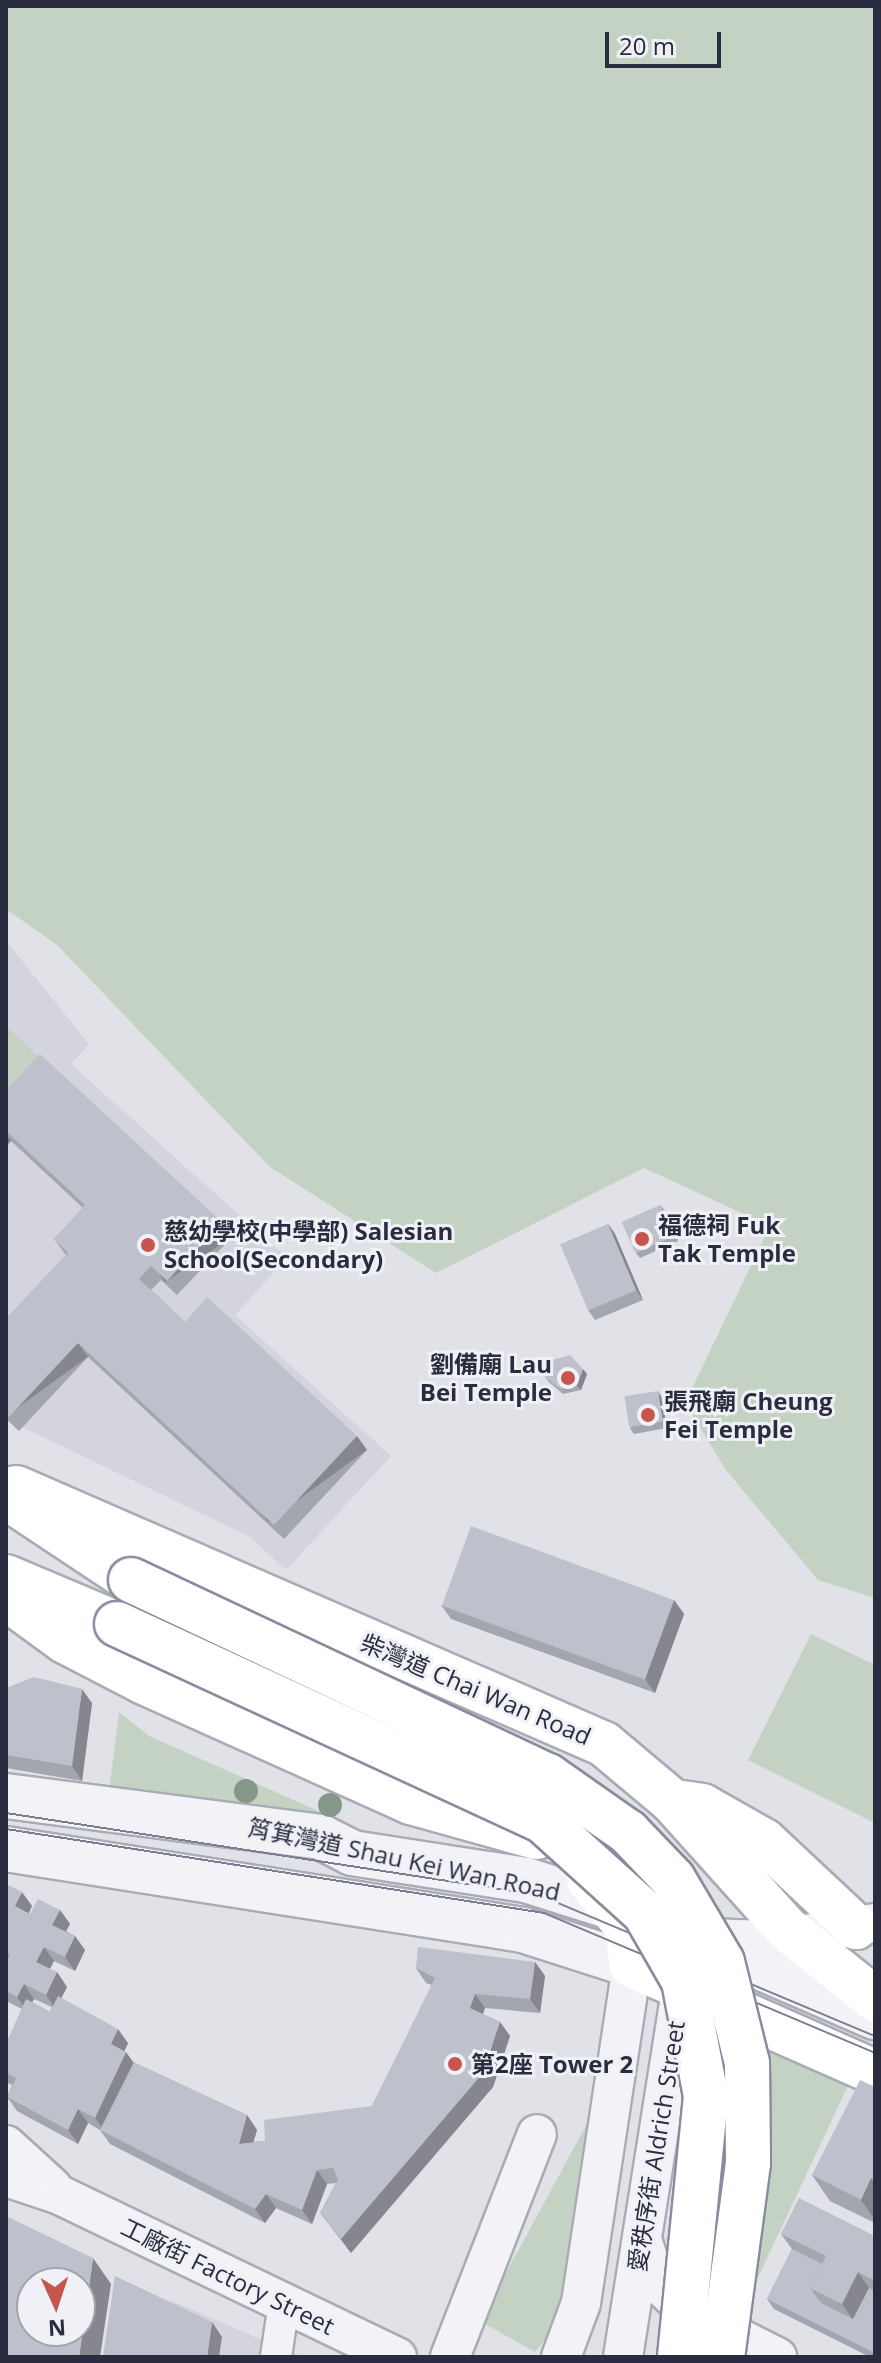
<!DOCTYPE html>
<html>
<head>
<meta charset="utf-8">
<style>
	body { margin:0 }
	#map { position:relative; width:881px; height:2363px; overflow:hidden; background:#e0e2e8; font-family:"Open Sans","Noto Sans TC",sans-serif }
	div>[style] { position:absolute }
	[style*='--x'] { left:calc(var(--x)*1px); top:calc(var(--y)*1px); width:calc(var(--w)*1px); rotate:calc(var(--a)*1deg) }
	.built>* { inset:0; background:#d3d4dd }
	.green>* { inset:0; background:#c3d2c2 }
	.roads { filter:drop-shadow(2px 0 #a9acb5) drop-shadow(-2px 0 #a9acb5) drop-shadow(0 2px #a9acb5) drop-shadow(0 -2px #a9acb5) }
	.pedestrian>* { height:30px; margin:-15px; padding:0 15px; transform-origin:15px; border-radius:15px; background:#f3f3f7 }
	.minor>* { height:38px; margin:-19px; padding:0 19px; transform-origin:19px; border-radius:19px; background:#f3f3f7 }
	.tertiary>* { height:44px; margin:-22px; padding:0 22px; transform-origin:22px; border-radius:22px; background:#f3f3f7 }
	.secondary>* { height:44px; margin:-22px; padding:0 22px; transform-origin:22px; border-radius:22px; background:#fff }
	.motorway>* { height:44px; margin:-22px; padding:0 22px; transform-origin:22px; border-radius:22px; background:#fff }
	.tram>* { height:2px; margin:-1px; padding:0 1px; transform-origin:1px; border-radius:1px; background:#7b7e91 }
	.bridges { filter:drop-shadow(2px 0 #898c9e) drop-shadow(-2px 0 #898c9e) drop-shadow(0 2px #898c9e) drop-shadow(0 -2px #898c9e) }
	.motorway-bridge>* { height:44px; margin:-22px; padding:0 22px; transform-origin:22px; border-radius:22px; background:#fff }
	.trees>* { width:24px; height:24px; margin:-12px; border-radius:50%; background:#849788 }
	.wall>* { inset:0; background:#a3a5af }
	.shaded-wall>* { inset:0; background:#85868e; transform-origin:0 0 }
	.building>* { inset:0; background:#bec0cb; transform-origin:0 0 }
	.dots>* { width:22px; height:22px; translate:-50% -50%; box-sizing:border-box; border:4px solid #f0f1f6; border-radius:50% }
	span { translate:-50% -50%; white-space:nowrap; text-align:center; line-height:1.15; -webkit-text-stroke:6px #f0f1f6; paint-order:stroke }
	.poi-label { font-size:24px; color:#2a2d3f; font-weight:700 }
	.left { translate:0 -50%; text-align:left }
	.right { translate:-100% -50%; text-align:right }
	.street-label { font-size:24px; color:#2a2d3f }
	.frame { position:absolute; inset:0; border:8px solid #2a2d3f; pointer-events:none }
	.north { position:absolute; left:16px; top:2267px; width:80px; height:80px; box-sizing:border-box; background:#f0f1f6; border:2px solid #a1a3ad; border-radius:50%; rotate:177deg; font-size:22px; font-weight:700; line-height:32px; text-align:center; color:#2a2d3f }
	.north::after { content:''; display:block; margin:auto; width:28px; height:36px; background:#c6554d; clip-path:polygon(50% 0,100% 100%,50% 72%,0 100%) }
	.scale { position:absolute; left:605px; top:32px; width:116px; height:36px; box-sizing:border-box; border:4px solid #2a2d3f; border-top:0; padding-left:10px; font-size:24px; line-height:28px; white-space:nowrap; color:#2a2d3f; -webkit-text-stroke:6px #f0f1f6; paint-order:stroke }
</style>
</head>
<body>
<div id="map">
	<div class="built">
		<div style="clip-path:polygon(6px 941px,89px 1044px,71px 1064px,287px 1258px,235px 1315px,391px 1456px,286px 1570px,250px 1537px,6px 1419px)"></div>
		<div style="clip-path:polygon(170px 2300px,302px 2357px,161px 2357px)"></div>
	</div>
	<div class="green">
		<div style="clip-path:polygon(6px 6px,875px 6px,875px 1598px,818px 1580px,726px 1470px,685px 1403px,770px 1226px,644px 1168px,436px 1273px,270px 1167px,57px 945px,6px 909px)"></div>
		<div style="clip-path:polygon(6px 1026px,43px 1061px,6px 1101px)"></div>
		<div style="clip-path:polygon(811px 1634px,875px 1665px,875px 1823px,748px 1760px)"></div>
		<div style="clip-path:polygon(119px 1712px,149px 1736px,339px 1820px,109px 1792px)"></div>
		<div style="clip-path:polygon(701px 2014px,851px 2079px,748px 2299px,709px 2283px)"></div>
		<div style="clip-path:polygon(589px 2120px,562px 2318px,535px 2352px,480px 2321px)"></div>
	</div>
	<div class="roads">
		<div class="pedestrian">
			<div style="--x:276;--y:2357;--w:55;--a:-81.6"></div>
		</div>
		<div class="minor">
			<div style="--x:703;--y:1938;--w:65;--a:1.8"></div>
			<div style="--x:768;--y:1940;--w:108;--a:-9"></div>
			<div style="--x:6;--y:2145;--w:62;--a:42.4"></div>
			<div style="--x:6;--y:2177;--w:57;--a:18.4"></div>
			<div style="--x:60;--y:2195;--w:374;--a:25.7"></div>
			<div style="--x:642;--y:2240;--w:43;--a:71.1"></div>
			<div style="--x:656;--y:2281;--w:45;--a:44.1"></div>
			<div style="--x:688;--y:2312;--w:100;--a:26.8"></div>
			<div style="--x:450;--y:2357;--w:239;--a:-68.7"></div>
			<div style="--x:561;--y:2357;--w:58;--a:-69.7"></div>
			<div style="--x:581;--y:2303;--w:342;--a:-81.4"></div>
			<div style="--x:623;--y:2357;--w:372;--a:-81"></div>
		</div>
		<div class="tertiary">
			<div style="--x:6;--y:1796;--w:318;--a:7.4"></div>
			<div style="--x:321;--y:1837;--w:35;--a:27"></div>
			<div style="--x:352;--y:1853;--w:176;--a:8.8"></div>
			<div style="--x:526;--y:1880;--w:109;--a:17.6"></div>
			<div style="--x:6;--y:1849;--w:523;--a:8.9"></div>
			<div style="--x:523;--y:1930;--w:114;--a:17.8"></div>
			<div style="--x:690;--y:1937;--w:202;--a:23.4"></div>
		</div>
		<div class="secondary">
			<div style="--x:16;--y:1488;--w:641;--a:23.53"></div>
			<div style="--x:604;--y:1744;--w:90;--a:40"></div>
			<div style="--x:673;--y:1802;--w:169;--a:48.1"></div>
			<div style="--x:786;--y:1928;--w:114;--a:38.6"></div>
			<div style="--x:6;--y:1598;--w:73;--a:36.1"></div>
			<div style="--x:65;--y:1641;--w:89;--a:27.4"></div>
			<div style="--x:144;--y:1682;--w:293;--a:24.2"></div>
			<div style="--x:411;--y:1802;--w:130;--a:15.6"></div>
			<div style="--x:675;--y:1802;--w:27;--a:8"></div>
			<div style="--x:702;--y:1806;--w:71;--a:29.4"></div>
			<div style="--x:764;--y:1841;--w:126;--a:43.1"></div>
			<div style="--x:589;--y:1880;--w:60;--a:51"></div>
			<div style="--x:627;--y:1927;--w:38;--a:83"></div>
			<div style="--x:632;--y:1965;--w:266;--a:23.8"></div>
		</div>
		<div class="motorway">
			<div style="--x:6;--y:1497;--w:150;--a:33.6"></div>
			<div style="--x:6;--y:1577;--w:121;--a:22.9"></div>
		</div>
	</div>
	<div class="tram">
		<div style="--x:6;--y:1813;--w:539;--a:8.75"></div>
		<div style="--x:539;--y:1895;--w:364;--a:22.8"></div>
		<div style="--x:6;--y:1829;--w:545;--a:8.87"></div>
		<div style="--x:544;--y:1913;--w:359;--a:22.9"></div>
	</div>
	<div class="bridges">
		<div class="motorway-bridge">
			<div style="--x:131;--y:1580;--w:461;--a:25.2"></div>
			<div style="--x:548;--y:1776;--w:98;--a:35"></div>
			<div style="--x:628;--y:1832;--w:65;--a:46.2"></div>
			<div style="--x:673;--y:1879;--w:96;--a:59.4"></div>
			<div style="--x:722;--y:1962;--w:104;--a:76.1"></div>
			<div style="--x:747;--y:2063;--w:100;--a:89.4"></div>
			<div style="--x:748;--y:2163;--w:196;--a:97.6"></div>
			<div style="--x:117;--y:1624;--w:468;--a:24.8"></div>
			<div style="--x:542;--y:1820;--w:139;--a:42.1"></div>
			<div style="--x:645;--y:1913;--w:78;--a:60.2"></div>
			<div style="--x:684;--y:1981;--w:117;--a:79.2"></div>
			<div style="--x:706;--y:2096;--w:262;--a:95.7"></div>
		</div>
	</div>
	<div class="trees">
		<div style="left:246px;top:1791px"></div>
		<div style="left:330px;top:1805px"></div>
	</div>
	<div class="wall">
		<div style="clip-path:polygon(6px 1090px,222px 1222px,232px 1237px,177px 1295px,161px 1280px,151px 1290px,185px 1322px,367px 1450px,284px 1539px,88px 1357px,19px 1431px,6px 1419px,6px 1319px,66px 1255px,54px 1239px,83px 1208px,11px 1141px,6px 1146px)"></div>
		<div style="clip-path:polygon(664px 1210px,678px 1241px,640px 1258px,636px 1253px)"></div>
		<div style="clip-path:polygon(608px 1224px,615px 1234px,643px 1300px,595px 1320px,588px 1310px)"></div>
		<div style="clip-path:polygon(583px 1369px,587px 1374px,581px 1390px,563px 1394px,549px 1382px,545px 1377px)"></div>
		<div style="clip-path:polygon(661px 1396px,667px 1428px,634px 1434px,630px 1428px)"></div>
		<div style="clip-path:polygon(674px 1600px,684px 1614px,655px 1693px,451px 1619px,441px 1605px)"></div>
		<div style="clip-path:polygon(6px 1688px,92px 1703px,82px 1781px,6px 1768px)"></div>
		<div style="clip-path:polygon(evenodd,6px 1884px,32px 1906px,29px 1913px,30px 1914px,60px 1910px,70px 1924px,66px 1931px,75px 1936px,85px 1950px,75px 1971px,54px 1961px,50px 1969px,57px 1972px,67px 1987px,61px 1998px,128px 2043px,124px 2051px,133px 2063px,247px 2115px,257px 2130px,253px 2142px,265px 2141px,372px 2106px,432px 1985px,426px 1983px,416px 1968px,535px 1962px,545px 1976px,540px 2013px,485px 2008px,483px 2014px,500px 2022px,510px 2036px,493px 2087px,351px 2253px,320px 2213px,336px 2183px,327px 2184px,312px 2224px,276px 2208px,265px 2223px,110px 2144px,100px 2130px,88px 2123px,78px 2144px,17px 2111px,7px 2097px,12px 2085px,6px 2082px,6px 2044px,22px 2009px,6px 2001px,6px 1884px,34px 1999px,52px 2007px,50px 2012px,32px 2002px,34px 1999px)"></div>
		<div style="clip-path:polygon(875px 2087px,875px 2223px,830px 2201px,812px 2175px)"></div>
		<div style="clip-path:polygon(781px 2234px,875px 2236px,875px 2357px,870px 2357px,774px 2309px,767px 2299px,792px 2249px)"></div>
	</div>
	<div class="shaded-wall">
		<div style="clip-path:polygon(6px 1134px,11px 1141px,6px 1146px)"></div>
		<div style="clip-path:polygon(660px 1205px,664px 1210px,678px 1241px,674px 1236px)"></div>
		<div style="left:222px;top:1222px;width:18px;height:81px;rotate:56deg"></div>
		<div style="clip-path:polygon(608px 1224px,615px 1234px,643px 1300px,636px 1290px)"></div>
		<div style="left:78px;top:1343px;width:17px;height:101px;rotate:54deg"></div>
		<div style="clip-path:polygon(583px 1369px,587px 1374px,581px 1390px,577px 1385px)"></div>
		<div style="clip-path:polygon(658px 1391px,661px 1396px,667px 1428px,663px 1422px)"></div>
		<div style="left:357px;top:1436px;width:17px;height:122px;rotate:54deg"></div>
		<div style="clip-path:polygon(674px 1600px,684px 1614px,655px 1693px,645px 1679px)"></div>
		<div style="clip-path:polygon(82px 1689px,92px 1703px,82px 1781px,72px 1766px)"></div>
		<div style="clip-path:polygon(22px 1892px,32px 1906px,25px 1920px,15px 1906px)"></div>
		<div style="clip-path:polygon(60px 1910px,70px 1924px,62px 1939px,52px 1925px)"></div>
		<div style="clip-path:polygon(75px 1936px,85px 1950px,75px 1971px,65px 1957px)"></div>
		<div style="clip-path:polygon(44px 1947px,54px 1961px,46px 1976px,36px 1962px)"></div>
		<div style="clip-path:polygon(535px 1962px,545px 1976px,540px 2013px,530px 1999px)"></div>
		<div style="clip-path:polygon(57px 1972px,67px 1987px,56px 2009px,46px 1995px)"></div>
		<div style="clip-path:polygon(24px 1984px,34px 1999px,27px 2011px,17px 1997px)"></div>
		<div style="clip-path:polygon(475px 1994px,485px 2008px,480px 2022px,470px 2008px)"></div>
		<div style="clip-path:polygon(500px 2022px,510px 2036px,493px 2087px,351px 2253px,341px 2239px)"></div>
		<div style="clip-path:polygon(118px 2029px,128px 2043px,121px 2059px,111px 2044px)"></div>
		<div style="clip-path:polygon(126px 2052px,136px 2066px,105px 2132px,95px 2118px)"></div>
		<div style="clip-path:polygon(78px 2109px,88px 2123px,78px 2144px,68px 2130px)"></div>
		<div style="clip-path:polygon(247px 2115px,257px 2130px,249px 2158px,239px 2144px)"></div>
		<div style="clip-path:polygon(317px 2170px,327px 2184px,312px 2224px,302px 2210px)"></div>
		<div style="clip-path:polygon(871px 2178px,875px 2183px,875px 2220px,861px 2200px)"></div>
		<div style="clip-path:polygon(266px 2194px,276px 2208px,265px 2223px,255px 2209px)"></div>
		<div style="clip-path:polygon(93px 2258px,111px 2284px,100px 2357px,79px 2357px)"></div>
		<div style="clip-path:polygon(858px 2272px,875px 2296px,860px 2330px,842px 2304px)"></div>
		<div style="clip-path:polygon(212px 2322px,222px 2337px,219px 2357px,207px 2357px)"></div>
	</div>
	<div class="building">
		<div style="clip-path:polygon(40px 1054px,222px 1222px,167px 1281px,151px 1266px,139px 1279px,185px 1322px,207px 1297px,357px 1436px,274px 1525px,78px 1343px,9px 1417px,6px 1414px,6px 1319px,68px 1253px,54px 1239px,85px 1205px,6px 1131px,6px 1090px)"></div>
		<div style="left:660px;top:1205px;width:34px;height:42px;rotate:66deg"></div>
		<div style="left:608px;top:1224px;width:72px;height:52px;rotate:67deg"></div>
		<div style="clip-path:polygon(570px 1355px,583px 1369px,577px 1385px,560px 1389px,545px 1377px,552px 1360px)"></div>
		<div style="left:658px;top:1391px;width:31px;height:34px;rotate:81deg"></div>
		<div style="left:471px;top:1526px;width:216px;height:85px;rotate:20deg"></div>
		<div style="clip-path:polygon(34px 1677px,82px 1689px,72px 1766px,6px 1755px,6px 1688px)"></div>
		<div style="clip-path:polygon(6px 1884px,22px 1892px,15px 1906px,30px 1914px,38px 1899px,60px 1910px,52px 1925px,75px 1936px,65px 1957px,44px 1947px,36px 1962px,57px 1972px,46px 1995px,24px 1984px,17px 1997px,6px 1991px,6px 1963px,10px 1954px,6px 1952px)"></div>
		<div style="clip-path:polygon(418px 1947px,535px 1962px,530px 1999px,475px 1994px,470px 2008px,500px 2022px,483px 2073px,341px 2239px,320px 2213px,338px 2180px,333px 2168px,317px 2170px,302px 2210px,266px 2194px,255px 2209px,100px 2130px,134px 2062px,247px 2115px,239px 2144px,265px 2141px,264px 2120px,372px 2106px,435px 1978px,416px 1968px)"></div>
		<div style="clip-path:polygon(58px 1996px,118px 2029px,111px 2044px,126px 2052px,95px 2118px,78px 2109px,68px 2130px,7px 2097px,16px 2078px,6px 2073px,6px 2044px,26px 1999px,50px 2012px)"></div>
		<div style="clip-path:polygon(860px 2080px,875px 2087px,875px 2180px,871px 2178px,861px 2200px,812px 2175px)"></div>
		<div style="clip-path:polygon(799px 2198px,875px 2236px,875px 2281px,858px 2272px,842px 2304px,810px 2288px,826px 2256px,781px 2234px)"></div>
		<div style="clip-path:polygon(evenodd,6px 2216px,93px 2258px,79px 2357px,6px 2357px,6px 2216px,32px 2283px,80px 2283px,80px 2331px,32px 2331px,32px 2283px)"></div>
		<div style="clip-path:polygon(792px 2249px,822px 2264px,810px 2288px,821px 2303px,853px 2319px,869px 2288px,875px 2291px,875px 2353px,767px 2299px)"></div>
		<div style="clip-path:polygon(115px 2276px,212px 2322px,207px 2357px,103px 2357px)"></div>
	</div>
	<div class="dots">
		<div style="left:642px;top:1239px;background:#c6554d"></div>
		<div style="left:148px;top:1245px;background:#c6554d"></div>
		<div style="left:568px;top:1378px;background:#c6554d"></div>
		<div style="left:648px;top:1415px;background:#c6554d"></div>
		<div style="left:455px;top:2064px;background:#c6554d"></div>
	</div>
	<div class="poi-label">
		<span class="left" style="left:658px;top:1239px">福德祠 Fuk<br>Tak Temple</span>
		<span class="left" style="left:164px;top:1245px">慈幼學校(中學部) Salesian<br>School(Secondary)</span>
		<span class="right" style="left:552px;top:1378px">劉備廟 Lau<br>Bei Temple</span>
		<span class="left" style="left:664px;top:1415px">張飛廟 Cheung<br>Fei Temple</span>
		<span class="left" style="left:471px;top:2064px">第2座 Tower 2</span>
	</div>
	<div class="street-label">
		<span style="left:476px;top:1689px;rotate:23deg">柴灣道 Chai Wan Road</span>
		<span style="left:404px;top:1859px;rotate:12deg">筲箕灣道 Shau Kei Wan Road</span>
		<span style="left:656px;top:2146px;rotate:-81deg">愛秩序街 Aldrich Street</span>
		<span style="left:228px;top:2276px;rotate:26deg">工廠街 Factory Street</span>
	</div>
	<div class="frame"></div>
	<div class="north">N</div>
	<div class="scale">20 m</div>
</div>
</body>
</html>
